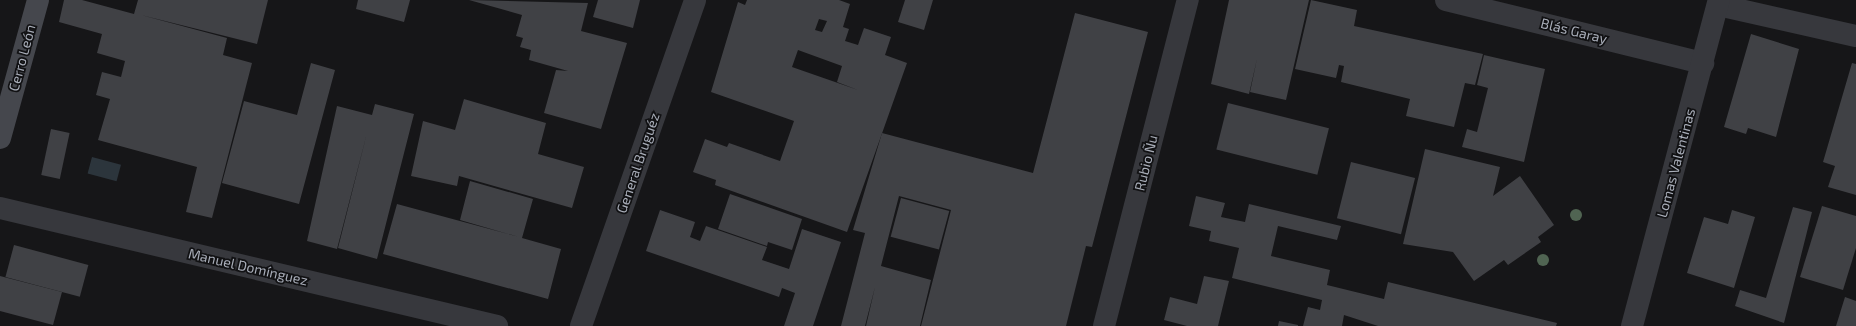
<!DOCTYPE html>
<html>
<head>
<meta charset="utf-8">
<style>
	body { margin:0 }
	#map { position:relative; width:1856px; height:326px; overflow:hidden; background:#161618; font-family:"Exo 2",sans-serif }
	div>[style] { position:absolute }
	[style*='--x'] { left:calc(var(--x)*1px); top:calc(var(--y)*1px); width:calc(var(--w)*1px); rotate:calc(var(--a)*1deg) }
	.water>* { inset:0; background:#2c353c; transform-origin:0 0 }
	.building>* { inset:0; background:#404145; transform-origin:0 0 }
	.street>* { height:22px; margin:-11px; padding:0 11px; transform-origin:11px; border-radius:11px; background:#37383d }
	.secondary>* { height:22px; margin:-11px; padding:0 11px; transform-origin:11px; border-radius:11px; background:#45474d }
	.trees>* { width:12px; height:12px; margin:-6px; border-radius:50%; background:#506452 }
	span { translate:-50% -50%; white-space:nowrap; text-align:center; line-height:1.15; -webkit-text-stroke:3.5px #111113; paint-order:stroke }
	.street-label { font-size:14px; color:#a8adb8 }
</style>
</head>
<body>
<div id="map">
	<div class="water">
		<div style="left:92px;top:157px;width:30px;height:17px;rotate:15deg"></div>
	</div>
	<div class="building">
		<div style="clip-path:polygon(64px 0,82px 0,134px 14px,138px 0,268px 0,257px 44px,141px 15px,227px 38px,223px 55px,252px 63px,212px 218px,186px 212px,197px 167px,98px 140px,110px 99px,96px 95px,102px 72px,121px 77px,125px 61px,97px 53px,102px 34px,59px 22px)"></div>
		<div style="clip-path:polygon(358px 0,410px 0,404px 22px,356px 9px)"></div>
		<div style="clip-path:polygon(469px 0,588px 3px,581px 31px,627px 43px,601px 129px,544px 113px,556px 70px,568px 71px,529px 60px,531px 50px,520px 47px,523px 38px,516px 36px,522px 15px)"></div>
		<div style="clip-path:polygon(598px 0,640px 0,633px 28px,593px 17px)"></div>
		<div style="clip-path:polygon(evenodd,747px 0,839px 0,850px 4px,843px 27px,849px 29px,845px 41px,858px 45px,864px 28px,891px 37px,885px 55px,907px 63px,847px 232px,715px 185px,716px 180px,693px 172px,705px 139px,727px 147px,729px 143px,780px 161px,794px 121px,711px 92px,738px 2px,745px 5px,747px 0,819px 19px,827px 21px,822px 32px,815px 30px,819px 19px,747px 0,798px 50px,842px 66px,837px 82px,858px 90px,792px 67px,798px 50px)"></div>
		<div style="clip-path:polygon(905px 0,933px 0,924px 30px,898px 22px)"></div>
		<div style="clip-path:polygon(1229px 0,1309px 0,1286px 100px,1250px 92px,1257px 59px,1249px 94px,1211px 84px)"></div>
		<div style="clip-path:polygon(1311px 0,1357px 10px,1354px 26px,1483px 54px,1475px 85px,1465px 83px,1454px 127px,1406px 116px,1410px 99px,1341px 82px,1344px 66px,1339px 65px,1336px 78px,1295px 69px)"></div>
		<div style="clip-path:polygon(1075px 13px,1148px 32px,1092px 247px,1086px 246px,1066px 326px,921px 326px,951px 210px,899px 196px,881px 266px,931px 280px,920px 326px,866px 326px,875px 287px,865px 326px,841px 326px,865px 233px,853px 230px,882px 133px,1033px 173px)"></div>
		<div style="clip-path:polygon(1751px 34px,1799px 49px,1776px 137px,1748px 128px,1746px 134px,1724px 127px)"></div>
		<div style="clip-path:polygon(1484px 55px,1545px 69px,1524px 162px,1462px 147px,1467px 129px,1477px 132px,1488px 88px,1477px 85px)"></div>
		<div style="clip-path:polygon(311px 63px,335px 70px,299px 204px,222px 183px,244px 101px,297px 115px)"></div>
		<div style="clip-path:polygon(1852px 63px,1856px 64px,1856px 195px,1828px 187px,1835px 166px,1823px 162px)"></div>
		<div style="clip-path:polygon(464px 99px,546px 123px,538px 154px,584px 167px,572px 208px,459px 176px,457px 186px,411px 176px,423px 121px,455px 130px)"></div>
		<div style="left:1228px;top:103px;width:104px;height:48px;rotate:14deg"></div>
		<div style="clip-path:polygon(375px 104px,414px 114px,377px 259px,338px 248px,367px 133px,337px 249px,307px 241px,337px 106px,372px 115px)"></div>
		<div style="left:51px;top:129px;width:19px;height:47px;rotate:12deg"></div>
		<div style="clip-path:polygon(1425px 149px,1500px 167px,1493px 196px,1520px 176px,1554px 225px,1538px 237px,1541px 242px,1508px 265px,1504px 260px,1474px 281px,1453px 252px,1403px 244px)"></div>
		<div style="left:1351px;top:162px;width:66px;height:58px;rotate:14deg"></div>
		<div style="clip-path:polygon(470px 181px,533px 199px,522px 238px,561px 249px,548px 299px,383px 254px,397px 204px,519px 237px,460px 220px)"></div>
		<div style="clip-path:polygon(730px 194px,802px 219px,792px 250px,768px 242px,767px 246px,718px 229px)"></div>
		<div style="clip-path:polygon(1196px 196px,1225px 203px,1221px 217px,1245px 222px,1249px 204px,1341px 226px,1337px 240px,1278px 226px,1271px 256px,1330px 270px,1327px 285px,1384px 299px,1388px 282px,1557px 323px,1556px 326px,1378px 326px,1344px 315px,1342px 326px,1303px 326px,1308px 307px,1320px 310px,1322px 300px,1232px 278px,1239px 248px,1209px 241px,1211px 231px,1189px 226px)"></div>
		<div style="left:901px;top:198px;width:50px;height:40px;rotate:15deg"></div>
		<div style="clip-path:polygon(1822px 206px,1856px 216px,1856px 248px,1843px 290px,1800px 277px)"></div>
		<div style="clip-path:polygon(1793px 207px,1812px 212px,1784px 323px,1735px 306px,1740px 290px,1766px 298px)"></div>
		<div style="clip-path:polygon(660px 210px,695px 222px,690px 237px,700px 241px,706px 226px,767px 247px,762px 260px,789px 269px,802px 229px,841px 242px,813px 326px,784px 326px,795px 293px,782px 288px,779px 297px,646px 251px)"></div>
		<div style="clip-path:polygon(1732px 210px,1755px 217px,1734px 288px,1687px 273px,1704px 217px,1728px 224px)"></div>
		<div style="left:14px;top:245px;width:77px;height:33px;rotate:15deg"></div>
		<div style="clip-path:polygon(0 276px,62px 292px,53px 325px,0 311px)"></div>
		<div style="clip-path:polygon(1204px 276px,1229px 281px,1218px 326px,1187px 326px,1164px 320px,1170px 297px,1197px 304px)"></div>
		<div style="clip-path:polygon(1845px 297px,1856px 301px,1856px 326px,1836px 326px)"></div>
		<div style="clip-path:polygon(1279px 321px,1298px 325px,1298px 326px,1278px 326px)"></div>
	</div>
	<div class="street">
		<div style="--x:1446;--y:0;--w:265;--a:13.8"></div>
		<div style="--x:1718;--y:5;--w:141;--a:12.7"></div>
		<div style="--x:0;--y:208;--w:511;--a:13.36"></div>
		<div style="--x:581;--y:326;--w:345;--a:-70.7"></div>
		<div style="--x:1104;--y:326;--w:337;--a:-75.6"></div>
		<div style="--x:1632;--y:326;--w:337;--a:-75.1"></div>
	</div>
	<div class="secondary">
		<div style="--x:0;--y:138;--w:143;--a:-74.6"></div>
	</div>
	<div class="trees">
		<div style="left:1576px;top:215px"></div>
		<div style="left:1543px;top:260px"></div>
	</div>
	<div class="street-label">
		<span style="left:1574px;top:31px;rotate:14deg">Blás Garay</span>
		<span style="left:22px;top:58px;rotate:-75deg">Cerro León</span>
		<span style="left:638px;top:163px;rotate:-71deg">General Bruguéz</span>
		<span style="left:1146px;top:163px;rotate:-76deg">Rubio Ñu</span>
		<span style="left:1676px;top:163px;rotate:-75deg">Lomas Valentinas</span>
		<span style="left:248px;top:267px;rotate:13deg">Manuel Domínguez</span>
	</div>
</div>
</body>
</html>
